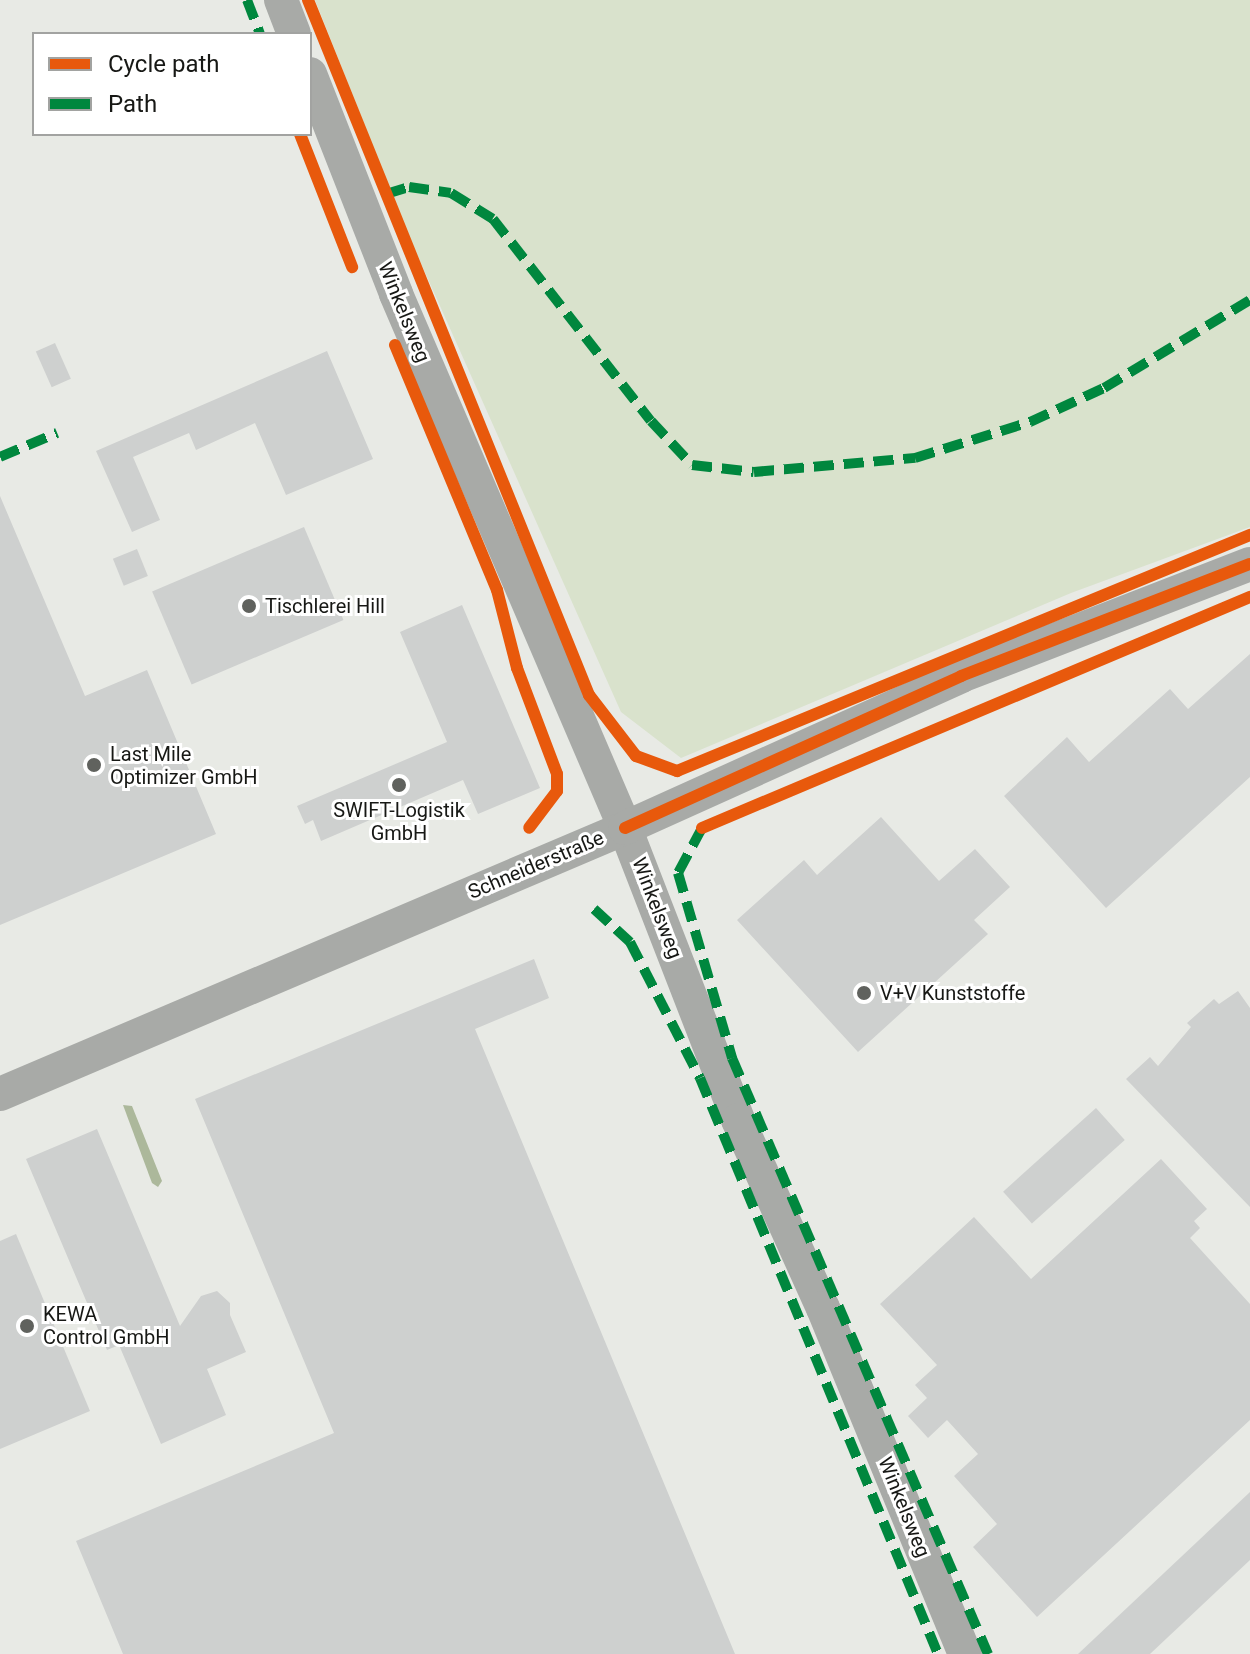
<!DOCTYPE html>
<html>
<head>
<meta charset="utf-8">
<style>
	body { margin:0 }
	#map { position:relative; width:1250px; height:1654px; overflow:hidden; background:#e8eae5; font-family:Roboto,sans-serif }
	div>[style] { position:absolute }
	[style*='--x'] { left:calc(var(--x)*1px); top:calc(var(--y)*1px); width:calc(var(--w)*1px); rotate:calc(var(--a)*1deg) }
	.green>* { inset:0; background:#d9e2cc }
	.water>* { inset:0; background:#acb89b }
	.building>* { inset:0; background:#ced0cf; transform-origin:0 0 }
	.secondary>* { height:34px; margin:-17px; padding:0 17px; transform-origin:17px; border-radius:17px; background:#a8aaa7 }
	.quiet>* { height:10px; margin-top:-5px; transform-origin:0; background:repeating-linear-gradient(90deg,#00873e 0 20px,transparent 0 30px) }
	.cycleway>* { height:12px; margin:-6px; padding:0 6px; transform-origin:6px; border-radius:6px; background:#e8590c }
	.dots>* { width:22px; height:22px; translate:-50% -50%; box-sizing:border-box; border:4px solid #fff; border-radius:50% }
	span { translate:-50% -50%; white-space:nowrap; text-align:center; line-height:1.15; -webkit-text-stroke:6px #fff; paint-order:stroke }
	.street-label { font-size:20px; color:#171815 }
	.poi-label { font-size:20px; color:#171815 }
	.left { translate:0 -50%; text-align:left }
	.legend { position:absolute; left:32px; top:32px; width:280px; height:104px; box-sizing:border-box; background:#fff; border:2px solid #a2a3a1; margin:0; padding:10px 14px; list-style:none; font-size:24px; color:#171815 }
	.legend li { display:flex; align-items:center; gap:16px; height:40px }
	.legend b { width:40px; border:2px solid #a2a3a1 }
</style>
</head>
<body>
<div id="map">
	<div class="green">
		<div style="clip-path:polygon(315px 0,1250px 0,1250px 527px,1071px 593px,681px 758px,621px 712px,407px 232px)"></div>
	</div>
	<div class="water">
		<div style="clip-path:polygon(123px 1105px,132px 1106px,162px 1181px,158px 1187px,152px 1183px)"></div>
	</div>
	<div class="building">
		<div style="left:55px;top:343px;width:39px;height:21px;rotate:66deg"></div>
		<div style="clip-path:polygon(327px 351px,373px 459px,286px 495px,255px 423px,196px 450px,189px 433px,133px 457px,160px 520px,132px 532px,96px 451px)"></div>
		<div style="clip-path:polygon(0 496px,85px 696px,147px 670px,216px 834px,0 925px)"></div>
		<div style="left:304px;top:527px;width:101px;height:165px;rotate:67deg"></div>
		<div style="left:137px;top:549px;width:29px;height:26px;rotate:68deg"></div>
		<div style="clip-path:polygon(462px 605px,540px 788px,478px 814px,463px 780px,321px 841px,313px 820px,305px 824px,297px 806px,447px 742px,400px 632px)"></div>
		<div style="clip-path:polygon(1250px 654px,1250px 777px,1106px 908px,1004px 796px,1067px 737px,1089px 762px,1170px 689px,1188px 709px)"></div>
		<div style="clip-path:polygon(881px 817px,939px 881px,975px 849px,1010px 887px,974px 920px,988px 934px,858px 1052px,737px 920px,804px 860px,817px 875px)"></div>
		<div style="clip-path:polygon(534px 959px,549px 998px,475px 1029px,735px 1654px,123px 1654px,76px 1541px,334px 1433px,195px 1099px)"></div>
		<div style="clip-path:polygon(1238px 991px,1250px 1008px,1250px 1207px,1126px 1079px,1150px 1057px,1158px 1066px,1191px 1027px,1187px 1023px,1214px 999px,1219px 1004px)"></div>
		<div style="left:1096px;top:1108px;width:43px;height:125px;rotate:48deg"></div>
		<div style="clip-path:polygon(97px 1129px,180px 1326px,201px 1296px,217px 1291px,230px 1303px,230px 1315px,246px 1352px,207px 1369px,226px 1415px,161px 1444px,119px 1345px,107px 1350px,26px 1159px)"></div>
		<div style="clip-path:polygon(1161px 1159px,1207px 1209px,1194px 1221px,1200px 1228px,1190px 1238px,1250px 1304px,1250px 1420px,1037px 1617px,973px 1547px,997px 1524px,954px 1476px,978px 1454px,947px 1420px,928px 1438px,908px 1416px,927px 1398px,915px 1385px,937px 1365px,880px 1304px,974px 1217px,1031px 1279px)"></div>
		<div style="clip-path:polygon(16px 1234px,90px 1411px,0 1449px,0 1241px)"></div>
		<div style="clip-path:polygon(1250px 1492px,1250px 1560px,1150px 1654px,1078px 1654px)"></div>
	</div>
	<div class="secondary">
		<div style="--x:281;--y:0;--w:36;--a:69"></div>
		<div style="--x:310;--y:74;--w:236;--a:68.6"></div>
		<div style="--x:396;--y:294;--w:581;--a:66.79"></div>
		<div style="--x:625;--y:828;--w:313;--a:68.8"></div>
		<div style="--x:738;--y:1120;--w:206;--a:65.7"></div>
		<div style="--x:823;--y:1308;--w:374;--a:67.7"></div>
		<div style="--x:0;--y:1094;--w:679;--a:-23.05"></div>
		<div style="--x:625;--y:828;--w:369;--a:-24.3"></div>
		<div style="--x:961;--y:676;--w:310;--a:-21.2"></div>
	</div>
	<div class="quiet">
		<div style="--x:247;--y:0;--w:36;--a:69"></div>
		<div style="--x:386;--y:194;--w:24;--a:-17"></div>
		<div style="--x:409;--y:187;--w:42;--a:8.1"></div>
		<div style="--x:451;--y:193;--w:49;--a:31.8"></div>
		<div style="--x:493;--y:219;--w:256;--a:52"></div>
		<div style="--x:651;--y:421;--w:60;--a:47"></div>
		<div style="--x:692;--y:465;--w:62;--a:6.4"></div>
		<div style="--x:754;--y:472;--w:162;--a:-5"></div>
		<div style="--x:915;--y:458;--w:121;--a:-17.4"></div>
		<div style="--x:1030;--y:422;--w:81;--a:-24.7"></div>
		<div style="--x:1104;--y:388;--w:170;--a:-31.1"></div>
		<div style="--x:0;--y:457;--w:62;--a:-22.8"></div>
		<div style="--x:708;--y:825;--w:7;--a:153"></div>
		<div style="--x:702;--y:828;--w:51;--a:118.1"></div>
		<div style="--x:678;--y:873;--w:193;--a:73.7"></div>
		<div style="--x:732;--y:1058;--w:649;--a:66.76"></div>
		<div style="--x:594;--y:909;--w:49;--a:42.5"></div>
		<div style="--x:630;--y:942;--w:153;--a:62.8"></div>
		<div style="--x:700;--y:1078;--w:623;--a:67.55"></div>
	</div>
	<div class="cycleway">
		<div style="--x:308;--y:0;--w:750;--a:67.99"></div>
		<div style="--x:589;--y:695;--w:77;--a:52.4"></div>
		<div style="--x:636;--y:756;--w:44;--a:20.1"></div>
		<div style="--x:677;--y:771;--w:620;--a:-22.39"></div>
		<div style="--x:300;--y:134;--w:143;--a:68.6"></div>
		<div style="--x:395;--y:345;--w:265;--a:67.4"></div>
		<div style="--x:497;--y:590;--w:81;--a:75.6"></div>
		<div style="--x:517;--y:668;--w:113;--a:69.3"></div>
		<div style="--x:557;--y:774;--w:17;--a:90"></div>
		<div style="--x:557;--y:791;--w:46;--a:127.1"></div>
		<div style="--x:625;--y:828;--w:369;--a:-24.3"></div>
		<div style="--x:961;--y:676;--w:310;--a:-21.2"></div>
		<div style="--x:702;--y:828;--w:595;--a:-22.86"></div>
	</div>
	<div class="dots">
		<div style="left:249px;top:606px;background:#60625e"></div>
		<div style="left:94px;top:765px;background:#60625e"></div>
		<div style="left:399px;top:785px;background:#60625e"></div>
		<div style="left:864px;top:993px;background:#60625e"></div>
		<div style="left:27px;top:1326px;background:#60625e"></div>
	</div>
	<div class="street-label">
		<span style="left:404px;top:312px;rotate:68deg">Winkelsweg</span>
		<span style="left:536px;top:865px;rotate:-23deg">Schneiderstraße</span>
		<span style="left:657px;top:908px;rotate:69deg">Winkelsweg</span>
		<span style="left:904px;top:1507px;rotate:68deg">Winkelsweg</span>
	</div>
	<div class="poi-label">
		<span class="left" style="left:265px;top:606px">Tischlerei Hill</span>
		<span class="left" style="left:110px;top:766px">Last Mile<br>Optimizer GmbH</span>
		<span style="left:399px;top:822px">SWIFT-Logistik<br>GmbH</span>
		<span class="left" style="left:880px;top:993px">V+V Kunststoffe</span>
		<span class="left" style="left:43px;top:1326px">KEWA<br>Control GmbH</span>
	</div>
	<ul class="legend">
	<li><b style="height:10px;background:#e8590c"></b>Cycle path</li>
	<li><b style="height:10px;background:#00873e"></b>Path</li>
	</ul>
</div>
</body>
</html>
